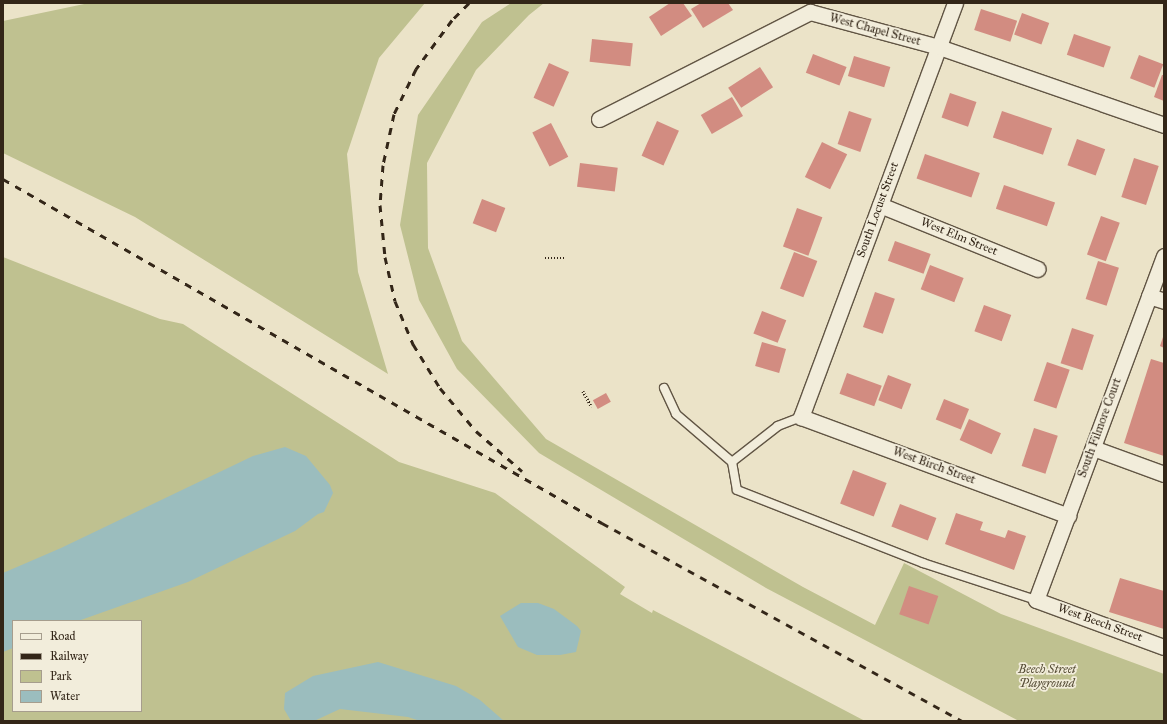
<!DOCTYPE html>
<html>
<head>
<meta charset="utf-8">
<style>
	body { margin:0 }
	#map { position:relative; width:1167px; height:724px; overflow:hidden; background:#ebe3c8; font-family:"IM FELL Great Primer",serif }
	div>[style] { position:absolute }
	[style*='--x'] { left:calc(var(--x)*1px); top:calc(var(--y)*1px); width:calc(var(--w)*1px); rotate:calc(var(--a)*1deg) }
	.green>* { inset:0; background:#bfc190 }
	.water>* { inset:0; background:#9bbdbe }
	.building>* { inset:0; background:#d28c81; transform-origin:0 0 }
	.path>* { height:2.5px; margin-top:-1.25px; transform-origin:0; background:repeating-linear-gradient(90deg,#332618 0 1px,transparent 0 3px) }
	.roads { filter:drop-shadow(1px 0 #615544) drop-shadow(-1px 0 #615544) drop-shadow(0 1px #615544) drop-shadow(0 -1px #615544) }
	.lane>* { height:8px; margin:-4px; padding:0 4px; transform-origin:4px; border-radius:4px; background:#f2eddb }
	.street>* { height:15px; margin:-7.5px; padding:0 7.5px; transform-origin:7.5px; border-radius:7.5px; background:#f2eddb }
	.rail>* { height:3px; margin-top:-1.5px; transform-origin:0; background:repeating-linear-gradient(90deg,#332618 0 7px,transparent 0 14px) }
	span { translate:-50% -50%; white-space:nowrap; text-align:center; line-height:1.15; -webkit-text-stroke:3.5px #f2eddb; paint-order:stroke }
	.street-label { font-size:12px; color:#332618 }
	.park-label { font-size:12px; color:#564d36; font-style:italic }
	.frame { position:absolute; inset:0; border:4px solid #332618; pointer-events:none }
	.legend { position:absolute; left:12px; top:620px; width:130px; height:92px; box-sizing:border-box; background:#f2eddb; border:1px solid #a69d8d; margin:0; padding:5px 7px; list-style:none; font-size:12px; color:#332618 }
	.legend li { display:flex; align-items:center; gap:8px; height:20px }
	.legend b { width:20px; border:1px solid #a69d8d }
</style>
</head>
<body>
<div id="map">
	<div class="green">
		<div style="clip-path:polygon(89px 3px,425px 3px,379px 58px,347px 154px,358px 272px,388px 374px,135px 217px,3px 153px,3px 21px)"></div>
		<div style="clip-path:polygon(511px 3px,544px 3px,529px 15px,476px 70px,427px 163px,428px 248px,462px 341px,546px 439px,803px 587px,875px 625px,904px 563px,1001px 614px,1164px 674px,1164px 721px,1019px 721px,766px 588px,539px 453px,457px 369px,419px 300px,400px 225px,418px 115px,482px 22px)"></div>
		<div style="clip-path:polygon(evenodd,3px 257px,160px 319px,183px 324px,399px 462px,495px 493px,625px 587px,620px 594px,652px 613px,653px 610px,865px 721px,3px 721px,3px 257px,13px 621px,141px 621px,141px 711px,13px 711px,13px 621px)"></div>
	</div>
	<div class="water">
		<div style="clip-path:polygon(285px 447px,306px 456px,330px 485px,333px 493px,324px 512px,318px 514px,295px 531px,188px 582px,78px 621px,13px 621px,13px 648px,3px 652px,3px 573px,61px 548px,253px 456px)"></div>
		<div style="clip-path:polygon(521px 603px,538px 603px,554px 609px,577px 626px,581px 631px,576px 652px,560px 655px,537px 655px,518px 647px,500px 616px)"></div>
		<div style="clip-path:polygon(378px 662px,456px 686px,480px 700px,504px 721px,420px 721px,408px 717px,340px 709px,314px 721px,291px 721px,284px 709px,285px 693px,313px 676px)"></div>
	</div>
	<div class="building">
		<div style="clip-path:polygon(670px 3px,683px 3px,692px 16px,661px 36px,649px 17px)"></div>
		<div style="clip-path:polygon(701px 3px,728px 3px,733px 10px,703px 28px,691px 9px)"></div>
		<div style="left:981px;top:9px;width:38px;height:22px;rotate:18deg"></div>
		<div style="left:1022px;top:13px;width:29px;height:23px;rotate:20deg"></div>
		<div style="left:1074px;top:34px;width:39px;height:22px;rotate:19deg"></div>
		<div style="left:592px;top:39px;width:41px;height:23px;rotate:6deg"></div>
		<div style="left:813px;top:54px;width:36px;height:20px;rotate:21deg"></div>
		<div style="left:1139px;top:55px;width:26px;height:25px;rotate:21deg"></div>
		<div style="left:854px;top:56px;width:38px;height:21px;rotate:17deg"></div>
		<div style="left:549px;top:63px;width:22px;height:38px;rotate:24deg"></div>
		<div style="left:760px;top:67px;width:24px;height:38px;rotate:57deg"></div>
		<div style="clip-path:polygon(1162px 75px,1164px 75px,1164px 101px,1154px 97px)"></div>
		<div style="left:950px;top:93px;width:28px;height:26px;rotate:19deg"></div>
		<div style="left:732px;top:97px;width:22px;height:36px;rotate:60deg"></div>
		<div style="left:849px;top:111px;width:24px;height:35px;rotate:19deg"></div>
		<div style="left:1002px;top:111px;width:53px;height:28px;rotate:19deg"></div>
		<div style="left:657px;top:121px;width:24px;height:38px;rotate:24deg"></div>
		<div style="left:551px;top:123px;width:38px;height:21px;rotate:63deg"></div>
		<div style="left:1077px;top:139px;width:30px;height:28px;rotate:20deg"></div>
		<div style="left:822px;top:142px;width:28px;height:39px;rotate:26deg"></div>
		<div style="left:925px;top:154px;width:58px;height:26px;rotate:19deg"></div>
		<div style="left:1134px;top:158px;width:26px;height:41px;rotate:18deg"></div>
		<div style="left:580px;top:163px;width:38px;height:24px;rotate:7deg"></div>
		<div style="left:1004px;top:185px;width:54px;height:25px;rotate:19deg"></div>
		<div style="left:482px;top:199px;width:25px;height:26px;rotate:21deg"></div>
		<div style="left:797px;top:208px;width:27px;height:41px;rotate:20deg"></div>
		<div style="left:1101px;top:216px;width:20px;height:41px;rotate:20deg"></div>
		<div style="left:895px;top:241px;width:38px;height:21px;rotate:20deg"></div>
		<div style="left:794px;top:252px;width:25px;height:39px;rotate:21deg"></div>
		<div style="left:1098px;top:261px;width:22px;height:40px;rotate:18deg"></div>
		<div style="left:930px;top:265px;width:36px;height:26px;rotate:21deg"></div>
		<div style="left:875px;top:292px;width:21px;height:37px;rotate:19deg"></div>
		<div style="left:984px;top:305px;width:29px;height:28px;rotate:20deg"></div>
		<div style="left:762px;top:311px;width:26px;height:24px;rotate:21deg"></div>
		<div style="left:1072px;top:328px;width:23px;height:37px;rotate:18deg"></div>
		<div style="clip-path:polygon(1164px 334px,1164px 348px,1160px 346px)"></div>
		<div style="left:762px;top:342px;width:25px;height:25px;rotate:16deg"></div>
		<div style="clip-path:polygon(1151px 359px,1164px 363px,1164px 456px,1124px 443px)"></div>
		<div style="left:1047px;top:362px;width:24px;height:41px;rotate:19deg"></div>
		<div style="left:847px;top:373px;width:37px;height:22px;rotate:20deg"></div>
		<div style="left:888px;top:375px;width:25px;height:27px;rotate:21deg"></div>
		<div style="left:606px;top:393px;width:10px;height:15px;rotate:61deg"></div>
		<div style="left:944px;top:399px;width:27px;height:22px;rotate:22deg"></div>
		<div style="left:969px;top:419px;width:35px;height:23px;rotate:24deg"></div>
		<div style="left:1034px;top:428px;width:25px;height:40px;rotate:18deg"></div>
		<div style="left:853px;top:470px;width:36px;height:36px;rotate:21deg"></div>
		<div style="left:900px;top:504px;width:39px;height:24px;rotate:21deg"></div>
		<div style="clip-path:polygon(956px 513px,983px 522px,980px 530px,1005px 538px,1008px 530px,1026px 536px,1014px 570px,945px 544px)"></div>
		<div style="clip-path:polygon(1120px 578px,1164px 591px,1164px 629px,1109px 612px)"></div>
		<div style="left:909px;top:586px;width:31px;height:30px;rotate:19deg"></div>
	</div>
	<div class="path">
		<div style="--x:545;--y:258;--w:19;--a:0"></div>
		<div style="--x:583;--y:391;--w:18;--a:61"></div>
	</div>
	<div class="roads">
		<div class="lane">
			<div style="--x:664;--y:388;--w:29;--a:65"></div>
			<div style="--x:676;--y:414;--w:74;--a:40.6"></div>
			<div style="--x:801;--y:417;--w:25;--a:159"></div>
			<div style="--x:778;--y:426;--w:58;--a:142"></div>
			<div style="--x:732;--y:462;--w:28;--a:80"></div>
			<div style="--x:737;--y:490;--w:200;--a:21.4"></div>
			<div style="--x:923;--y:563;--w:119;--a:18.1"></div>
		</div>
		<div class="street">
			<div style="--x:955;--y:3;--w:442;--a:110.4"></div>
			<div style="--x:801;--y:417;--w:285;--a:20.3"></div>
			<div style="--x:599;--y:119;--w:237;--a:-26.9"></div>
			<div style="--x:810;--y:12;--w:134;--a:15.2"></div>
			<div style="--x:939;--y:47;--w:238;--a:19.1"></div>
			<div style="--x:880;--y:205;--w:170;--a:22.1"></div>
			<div style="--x:1164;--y:256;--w:367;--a:110.4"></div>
			<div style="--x:1036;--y:600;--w:136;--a:20.2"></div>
			<div style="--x:1149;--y:296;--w:16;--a:18"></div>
			<div style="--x:1093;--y:448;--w:76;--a:20.1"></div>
		</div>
	</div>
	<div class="rail">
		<div style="--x:469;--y:3;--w:24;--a:135"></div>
		<div style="--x:452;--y:20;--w:61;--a:126.3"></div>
		<div style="--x:416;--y:69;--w:50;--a:116.1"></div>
		<div style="--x:394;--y:114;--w:52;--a:102.2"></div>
		<div style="--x:383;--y:165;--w:40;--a:94.3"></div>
		<div style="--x:380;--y:205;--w:52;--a:84.5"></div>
		<div style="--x:385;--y:257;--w:45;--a:77.2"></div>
		<div style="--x:395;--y:301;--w:47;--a:67.3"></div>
		<div style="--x:413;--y:344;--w:52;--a:58.5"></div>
		<div style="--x:440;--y:388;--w:56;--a:50.1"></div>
		<div style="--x:476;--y:431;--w:61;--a:41"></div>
		<div style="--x:3;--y:179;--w:691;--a:29.87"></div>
		<div style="--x:602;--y:523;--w:411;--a:28.8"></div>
	</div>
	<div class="street-label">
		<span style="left:875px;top:30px;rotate:15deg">West Chapel Street</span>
		<span style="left:878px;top:210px;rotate:-70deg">South Locust Street</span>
		<span style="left:959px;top:237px;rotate:22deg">West Elm Street</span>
		<span style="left:1100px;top:428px;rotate:-70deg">South Filmore Court</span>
		<span style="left:934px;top:466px;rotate:20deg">West Birch Street</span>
		<span style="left:1100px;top:623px;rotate:20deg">West Beech Street</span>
	</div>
	<div class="park-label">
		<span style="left:1047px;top:677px">Beech Street<br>Playground</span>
	</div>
	<div class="frame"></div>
	<ul class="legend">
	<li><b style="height:5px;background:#f2eddb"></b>Road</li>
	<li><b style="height:5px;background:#332618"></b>Railway</li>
	<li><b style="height:11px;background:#bfc190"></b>Park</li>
	<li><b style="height:11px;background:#9bbdbe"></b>Water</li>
	</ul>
</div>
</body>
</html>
